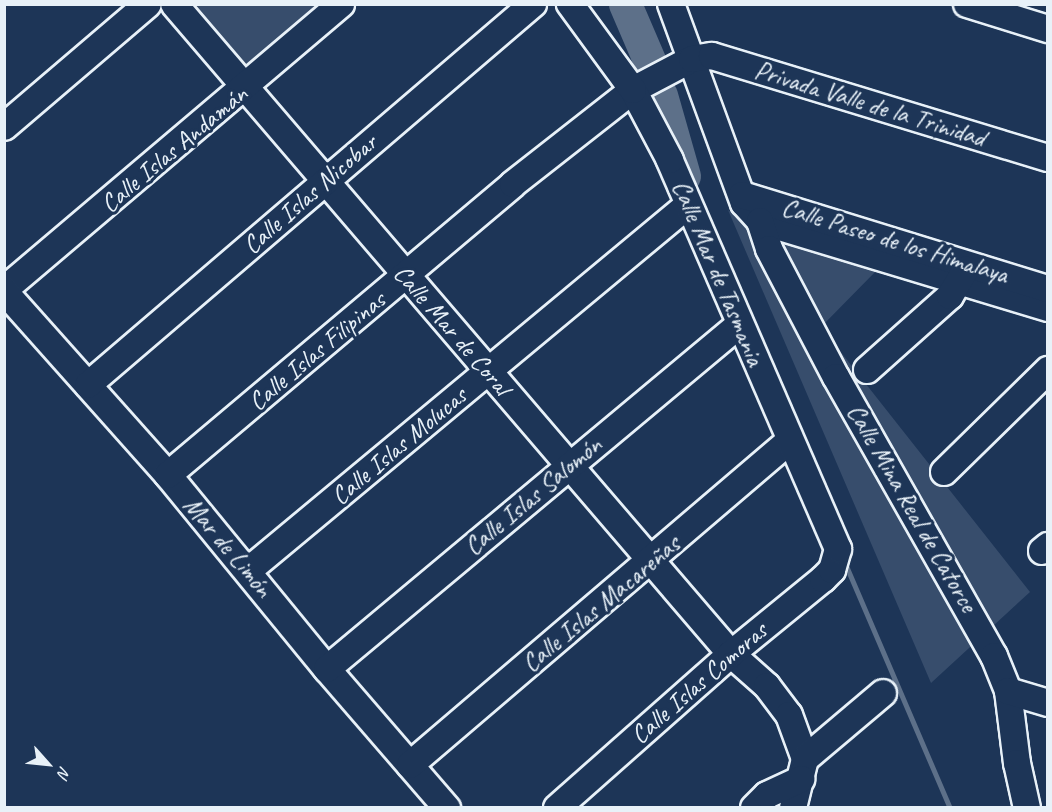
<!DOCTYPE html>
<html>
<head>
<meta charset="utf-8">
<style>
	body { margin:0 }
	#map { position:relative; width:1052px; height:812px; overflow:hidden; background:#1d3557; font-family:Caveat,sans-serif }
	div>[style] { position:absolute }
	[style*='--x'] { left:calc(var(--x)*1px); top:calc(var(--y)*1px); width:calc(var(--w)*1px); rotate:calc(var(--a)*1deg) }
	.green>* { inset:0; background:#374d6c }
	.stream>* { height:5px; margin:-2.5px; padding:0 2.5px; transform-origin:2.5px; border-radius:2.5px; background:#5d7089 }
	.river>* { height:33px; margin:-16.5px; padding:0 16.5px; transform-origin:16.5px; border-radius:16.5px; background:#5d7089 }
	.roads { filter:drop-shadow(2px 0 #e8f1f8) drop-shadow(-2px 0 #e8f1f8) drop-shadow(0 2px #e8f1f8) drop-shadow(0 -2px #e8f1f8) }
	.minor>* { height:26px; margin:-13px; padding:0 13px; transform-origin:13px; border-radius:13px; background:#1d3557 }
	span { translate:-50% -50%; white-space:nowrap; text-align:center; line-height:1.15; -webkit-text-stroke:6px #1d3557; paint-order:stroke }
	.street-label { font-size:26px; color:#e8f1f8 }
	.frame { position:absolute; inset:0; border:6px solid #e8f1f8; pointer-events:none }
	.north { position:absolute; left:18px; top:734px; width:60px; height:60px; -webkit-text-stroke:4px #1d3557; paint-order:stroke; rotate:117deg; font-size:16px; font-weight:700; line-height:24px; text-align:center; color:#e8f1f8 }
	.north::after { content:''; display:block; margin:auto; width:21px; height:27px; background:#e8f1f8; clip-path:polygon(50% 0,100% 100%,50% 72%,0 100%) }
</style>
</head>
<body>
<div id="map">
	<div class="green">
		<div style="clip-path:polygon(192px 5px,323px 5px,249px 69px)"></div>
		<div style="clip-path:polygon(728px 210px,763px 236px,878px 269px,821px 327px,1030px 592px,931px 683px)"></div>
	</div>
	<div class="stream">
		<div style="--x:844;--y:561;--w:269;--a:66.8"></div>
	</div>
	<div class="river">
		<div style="--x:625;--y:4;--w:61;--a:66.8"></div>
		<div style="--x:661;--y:95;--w:84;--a:74.1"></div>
	</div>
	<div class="roads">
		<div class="minor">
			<div style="--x:174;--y:4;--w:856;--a:49.41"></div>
			<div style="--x:731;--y:654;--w:48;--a:41.6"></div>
			<div style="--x:767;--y:686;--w:36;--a:53"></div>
			<div style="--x:789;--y:715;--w:47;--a:70"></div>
			<div style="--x:805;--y:759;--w:50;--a:103.8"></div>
			<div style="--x:671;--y:4;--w:212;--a:69.9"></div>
			<div style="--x:744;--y:203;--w:24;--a:48"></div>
			<div style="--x:760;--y:221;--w:301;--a:16.8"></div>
			<div style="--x:967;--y:4;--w:85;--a:17.2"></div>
			<div style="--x:4;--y:127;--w:189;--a:-40.5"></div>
			<div style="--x:742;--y:195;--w:320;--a:17.1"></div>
			<div style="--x:760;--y:221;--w:29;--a:72"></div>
			<div style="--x:769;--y:249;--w:144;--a:62.4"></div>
			<div style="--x:836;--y:377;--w:321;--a:60.5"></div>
			<div style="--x:994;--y:656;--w:38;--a:68"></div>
			<div style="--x:1008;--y:691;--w:73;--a:82.9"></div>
			<div style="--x:1017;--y:763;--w:46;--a:77.5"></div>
			<div style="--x:4;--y:290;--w:442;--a:-40.3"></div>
			<div style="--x:4;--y:291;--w:246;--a:48.3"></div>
			<div style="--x:168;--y:475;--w:251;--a:50.7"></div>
			<div style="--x:327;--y:669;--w:184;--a:49.2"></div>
			<div style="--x:867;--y:370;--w:111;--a:-41.7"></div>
			<div style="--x:950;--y:296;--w:31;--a:-59"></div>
			<div style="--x:88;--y:385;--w:586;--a:-40.57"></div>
			<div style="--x:944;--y:472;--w:146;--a:-44.4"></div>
			<div style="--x:168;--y:475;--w:451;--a:-40.1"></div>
			<div style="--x:513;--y:184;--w:152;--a:-38.1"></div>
			<div style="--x:633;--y:90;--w:67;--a:-27.7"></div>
			<div style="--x:692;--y:59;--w:20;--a:-9"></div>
			<div style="--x:712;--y:56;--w:351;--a:16.9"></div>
			<div style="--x:1042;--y:551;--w:8;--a:-40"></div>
			<div style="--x:249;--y:570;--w:571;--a:-39.74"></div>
			<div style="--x:327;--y:669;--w:538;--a:-39.87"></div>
			<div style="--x:1008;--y:691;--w:42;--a:16.7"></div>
			<div style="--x:805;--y:759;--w:102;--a:-40.2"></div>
			<div style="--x:410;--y:765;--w:499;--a:-40.5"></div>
			<div style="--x:557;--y:808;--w:232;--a:-41.5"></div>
			<div style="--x:731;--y:654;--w:119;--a:-39.2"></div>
			<div style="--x:823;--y:579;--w:13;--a:-45"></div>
			<div style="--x:832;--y:570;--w:22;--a:-74"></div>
			<div style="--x:838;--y:549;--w:424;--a:-113.4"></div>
			<div style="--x:670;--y:160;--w:79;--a:-117.9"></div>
			<div style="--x:633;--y:90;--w:107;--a:-126.2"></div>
			<div style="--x:754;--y:808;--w:18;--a:-45"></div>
			<div style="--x:767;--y:795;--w:38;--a:-25"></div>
		</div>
	</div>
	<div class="street-label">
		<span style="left:870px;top:104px;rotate:17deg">Privada Valle de la Trinidad</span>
		<span style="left:174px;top:149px;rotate:-40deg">Calle Islas Andamán</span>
		<span style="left:310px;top:194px;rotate:-41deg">Calle Islas Nicobar</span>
		<span style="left:895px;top:241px;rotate:17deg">Calle Paseo de los Himalaya</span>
		<span style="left:718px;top:273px;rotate:67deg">Calle Mar de Tasmania</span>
		<span style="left:452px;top:330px;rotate:49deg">Calle Mar de Coral</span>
		<span style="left:317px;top:351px;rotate:-40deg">Calle Islas Filipinas</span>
		<span style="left:399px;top:446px;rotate:-40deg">Calle Islas Molucas</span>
		<span style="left:533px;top:496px;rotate:-40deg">Calle Islas Salomón</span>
		<span style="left:912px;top:508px;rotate:60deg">Calle Mina Real de Catorce</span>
		<span style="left:228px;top:547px;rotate:50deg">Mar de Limón</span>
		<span style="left:601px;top:604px;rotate:-40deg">Calle Islas Macareñas</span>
		<span style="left:699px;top:683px;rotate:-41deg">Calle Islas Comoras</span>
	</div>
	<div class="frame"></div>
	<div class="north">N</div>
</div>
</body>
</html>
